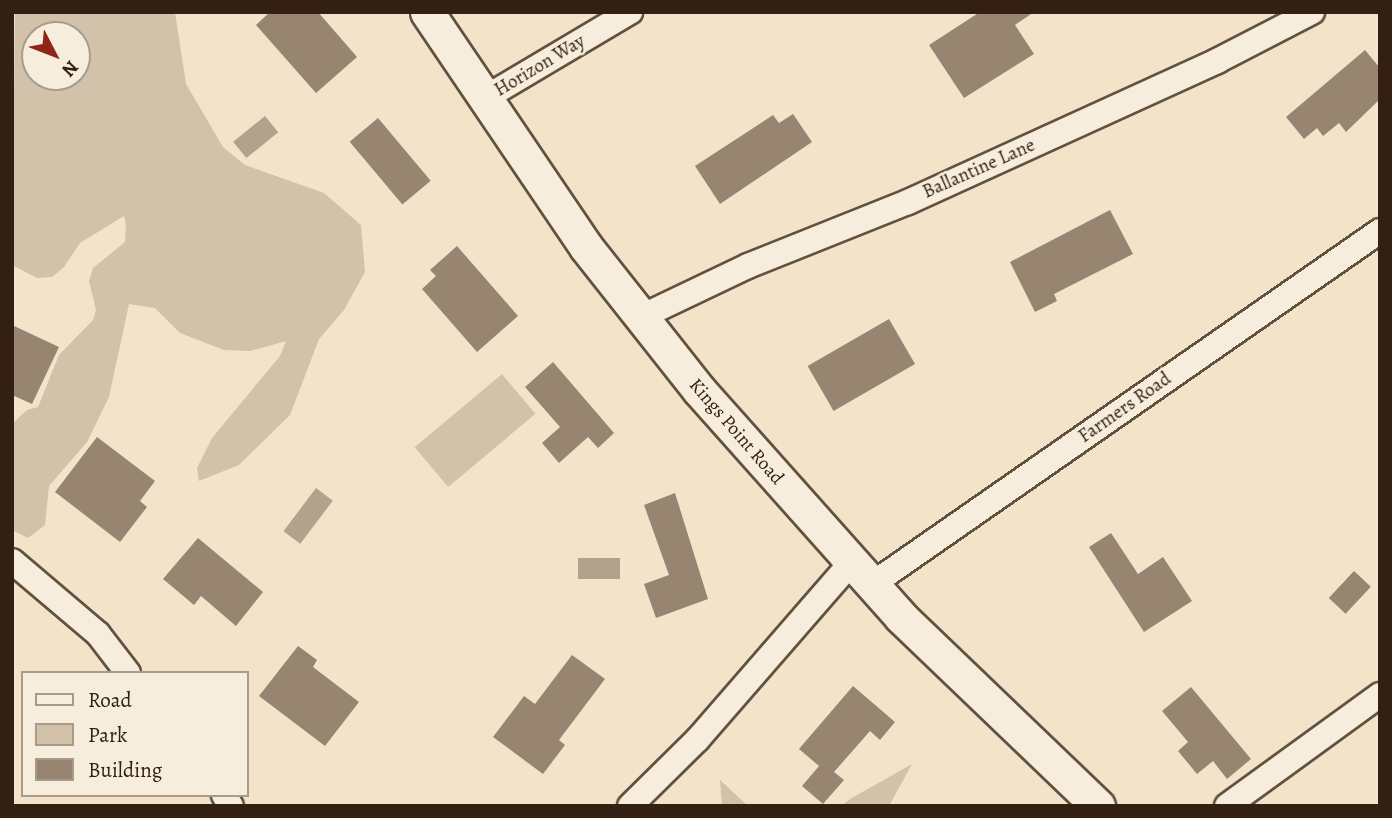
<!DOCTYPE html>
<html>
<head>
<meta charset="utf-8">
<style>
	body { margin:0 }
	#map { position:relative; width:1392px; height:818px; overflow:hidden; background:#f3e3c9; font-family:Alegreya,serif }
	div>[style] { position:absolute }
	[style*='--x'] { left:calc(var(--x)*1px); top:calc(var(--y)*1px); width:calc(var(--w)*1px); rotate:calc(var(--a)*1deg) }
	.green>* { inset:0; background:#d2c2aa; transform-origin:0 0 }
	.water>* { inset:0; background:#b2a18b; transform-origin:0 0 }
	.building>* { inset:0; background:#978571; transform-origin:0 0 }
	.roads { filter:drop-shadow(2px 0 #635140) drop-shadow(-2px 0 #635140) drop-shadow(0 2px #635140) drop-shadow(0 -2px #635140) }
	.minor>* { height:24px; margin:-12px; padding:0 12px; transform-origin:12px; border-radius:12px; background:#f7eddc }
	.secondary>* { height:33px; margin:-16.5px; padding:0 16.5px; transform-origin:16.5px; border-radius:16.5px; background:#f7eddc }
	span { translate:-50% -50%; white-space:nowrap; text-align:center; line-height:1.15; -webkit-text-stroke:5px #f7eddc; paint-order:stroke }
	.street-label { font-size:19px; color:#332012 }
	.frame { position:absolute; inset:0; border:14px solid #332012; pointer-events:none }
	.legend { position:absolute; left:21px; top:671px; width:228px; height:126px; box-sizing:border-box; background:#f7eddc; border:2px solid #a99b8b; margin:0; padding:9px 12px; list-style:none; font-size:21px; color:#332012 }
	.legend li { display:flex; align-items:center; gap:14px; height:35px }
	.legend b { width:35px; border:2px solid #a99b8b }
	.north { position:absolute; left:21px; top:21px; width:70px; height:70px; box-sizing:border-box; background:#f7eddc; border:2px solid #a99b8b; border-radius:50%; rotate:132deg; font-size:19px; font-weight:700; line-height:28px; text-align:center; color:#332012 }
	.north::after { content:''; display:block; margin:auto; width:24px; height:32px; background:#8f2418; clip-path:polygon(50% 0,100% 100%,50% 72%,0 100%) }
</style>
</head>
<body>
<div id="map">
	<div class="green">
		<div style="clip-path:polygon(evenodd,15px 12px,175px 12px,186px 84px,223px 147px,245px 165px,324px 193px,361px 225px,365px 272px,344px 310px,319px 339px,290px 415px,239px 465px,199px 481px,197px 468px,212px 438px,280px 356px,286px 341px,250px 351px,224px 350px,180px 333px,155px 308px,129px 304px,109px 397px,87px 442px,49px 486px,45px 525px,28px 538px,12px 530px,12px 424px,27px 410px,38px 407px,59px 355px,93px 320px,96px 310px,89px 281px,93px 268px,125px 242px,126px 225px,124px 216px,80px 243px,64px 267px,52px 277px,37px 278px,12px 265px,15px 12px,35px 35px,77px 35px,77px 77px,35px 77px,35px 35px)"></div>
		<div style="left:502px;top:374px;width:52px;height:114px;rotate:50deg"></div>
		<div style="clip-path:polygon(912px 764px,889px 806px,841px 806px,850px 799px)"></div>
		<div style="clip-path:polygon(720px 780px,748px 806px,722px 806px)"></div>
	</div>
	<div class="water">
		<div style="left:265px;top:116px;width:21px;height:41px;rotate:51deg"></div>
		<div style="left:316px;top:488px;width:21px;height:54px;rotate:37deg"></div>
		<div style="left:578px;top:558px;width:42px;height:21px"></div>
	</div>
	<div class="building">
		<div style="clip-path:polygon(270px 12px,318px 12px,357px 57px,316px 93px,256px 25px)"></div>
		<div style="clip-path:polygon(980px 12px,1034px 12px,1015px 25px,1034px 54px,964px 98px,929px 45px)"></div>
		<div style="clip-path:polygon(1365px 50px,1380px 68px,1380px 99px,1346px 132px,1339px 123px,1323px 136px,1317px 128px,1304px 139px,1286px 117px)"></div>
		<div style="clip-path:polygon(793px 114px,812px 142px,720px 204px,695px 166px,773px 115px,779px 123px)"></div>
		<div style="left:378px;top:118px;width:82px;height:37px;rotate:50deg"></div>
		<div style="clip-path:polygon(1110px 210px,1133px 254px,1054px 294px,1057px 301px,1035px 312px,1010px 262px)"></div>
		<div style="clip-path:polygon(457px 246px,518px 316px,477px 352px,422px 289px,436px 276px,430px 270px)"></div>
		<div style="left:889px;top:319px;width:52px;height:94px;rotate:60deg"></div>
		<div style="clip-path:polygon(12px 325px,59px 347px,32px 404px,12px 395px)"></div>
		<div style="clip-path:polygon(553px 362px,614px 433px,598px 448px,588px 437px,559px 463px,542px 443px,560px 427px,525px 387px)"></div>
		<div style="clip-path:polygon(97px 437px,155px 481px,140px 501px,147px 507px,120px 542px,55px 492px)"></div>
		<div style="clip-path:polygon(675px 493px,708px 599px,656px 618px,644px 584px,669px 575px,644px 505px)"></div>
		<div style="clip-path:polygon(1111px 533px,1138px 574px,1163px 557px,1192px 601px,1144px 632px,1089px 547px)"></div>
		<div style="clip-path:polygon(198px 538px,263px 592px,236px 626px,201px 596px,194px 605px,163px 579px)"></div>
		<div style="left:1354px;top:571px;width:23px;height:37px;rotate:43deg"></div>
		<div style="clip-path:polygon(298px 646px,317px 660px,313px 667px,359px 702px,325px 746px,259px 696px)"></div>
		<div style="clip-path:polygon(572px 655px,605px 679px,559px 740px,565px 745px,543px 774px,493px 737px,524px 696px,535px 704px)"></div>
		<div style="clip-path:polygon(853px 686px,895px 722px,880px 740px,870px 731px,834px 772px,844px 780px,823px 804px,802px 786px,819px 766px,799px 749px)"></div>
		<div style="clip-path:polygon(1191px 687px,1251px 759px,1227px 779px,1213px 761px,1197px 774px,1178px 751px,1188px 742px,1162px 711px)"></div>
	</div>
	<div class="roads">
		<div class="minor">
			<div style="--x:485;--y:98;--w:169;--a:-30.7"></div>
			<div style="--x:641;--y:317;--w:119;--a:-25.5"></div>
			<div style="--x:748;--y:266;--w:172;--a:-21.8"></div>
			<div style="--x:908;--y:202;--w:340;--a:-24.5"></div>
			<div style="--x:1217;--y:61;--w:107;--a:-27.3"></div>
			<div style="--x:12;--y:561;--w:113;--a:40.3"></div>
			<div style="--x:98;--y:634;--w:49;--a:52.4"></div>
			<div style="--x:871;--y:585;--w:620;--a:-34.82"></div>
			<div style="--x:224;--y:795;--w:13;--a:58"></div>
			<div style="--x:630;--y:806;--w:94;--a:-44.6"></div>
			<div style="--x:697;--y:740;--w:235;--a:-49"></div>
			<div style="--x:1227;--y:806;--w:189;--a:-36"></div>
		</div>
		<div class="secondary">
			<div style="--x:427;--y:12;--w:284;--a:55.9"></div>
			<div style="--x:586;--y:247;--w:182;--a:51.7"></div>
			<div style="--x:699;--y:390;--w:304;--a:48.3"></div>
			<div style="--x:901;--y:617;--w:273;--a:43.8"></div>
		</div>
	</div>
	<div class="street-label">
		<span style="left:540px;top:66px;rotate:-31deg">Horizon Way</span>
		<span style="left:979px;top:169px;rotate:-24deg">Ballantine Lane</span>
		<span style="left:1125px;top:408px;rotate:-35deg">Farmers Road</span>
		<span style="left:736px;top:432px;rotate:49deg">Kings Point Road</span>
	</div>
	<div class="frame"></div>
	<ul class="legend">
	<li><b style="height:9px;background:#f7eddc"></b>Road</li>
	<li><b style="height:19px;background:#d2c2aa"></b>Park</li>
	<li><b style="height:19px;background:#978571"></b>Building</li>
	</ul>
	<div class="north">N</div>
</div>
</body>
</html>
